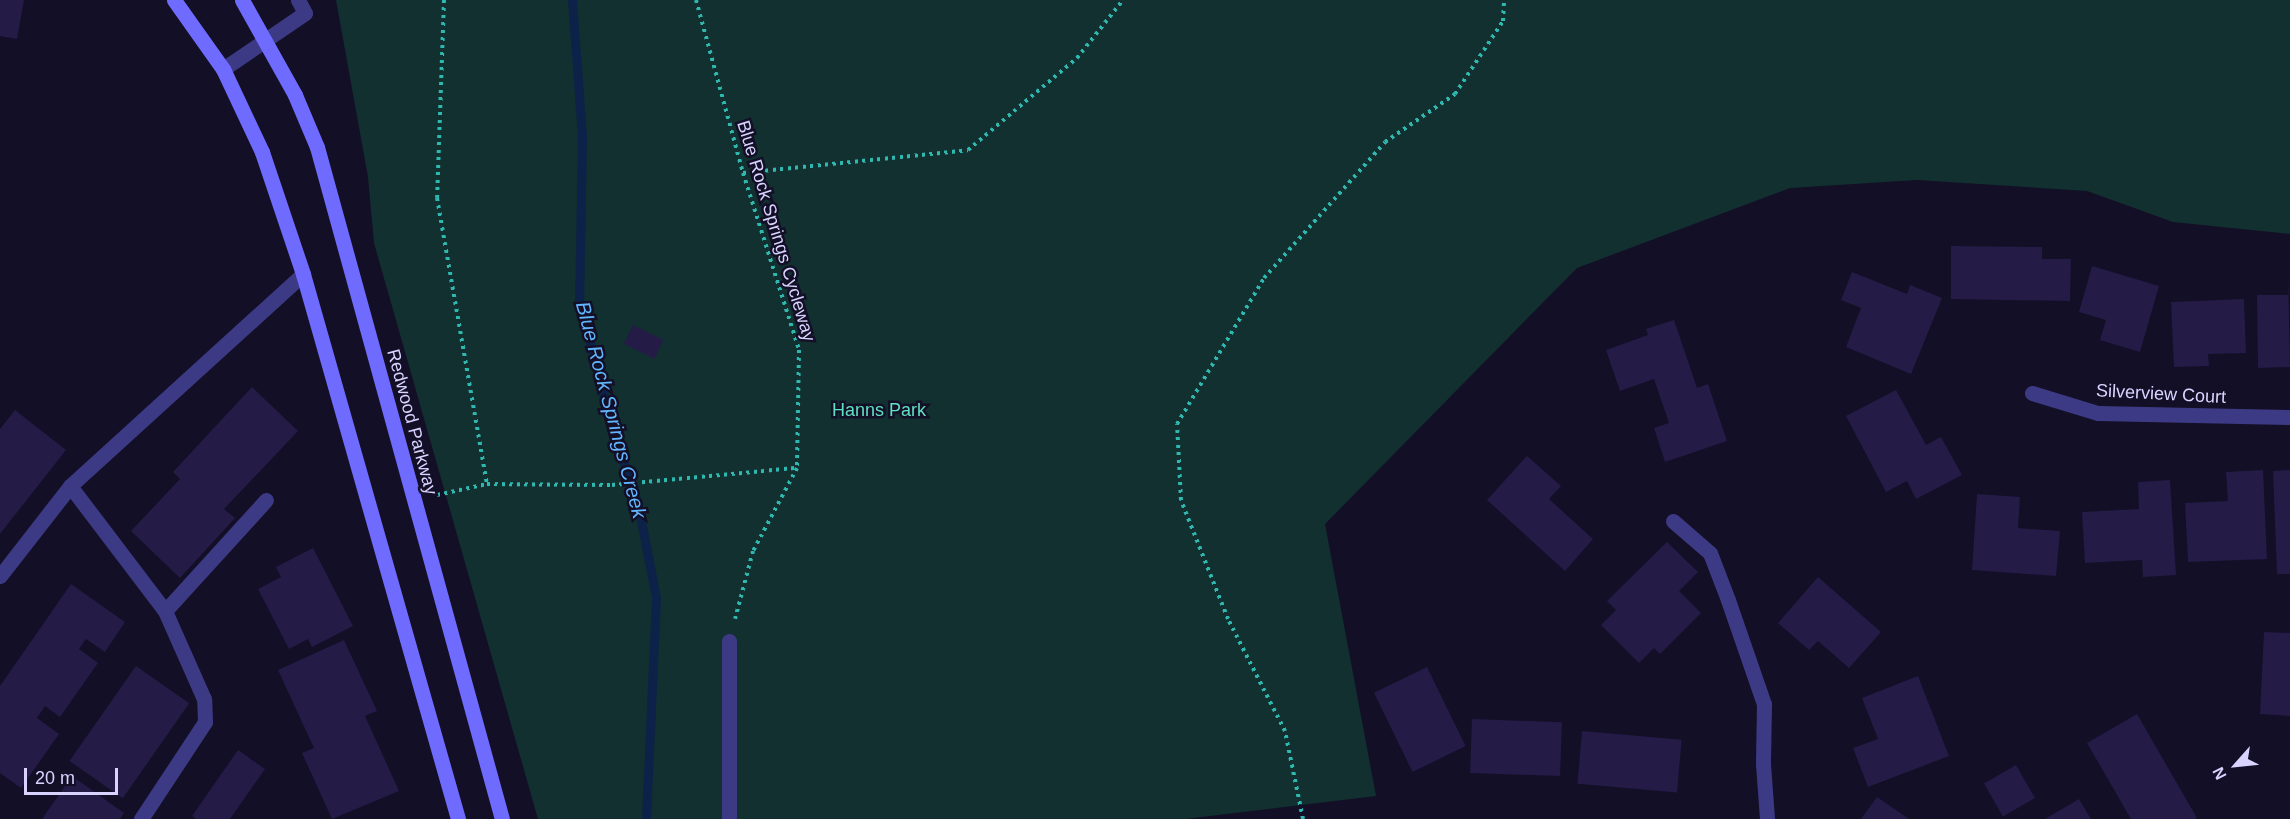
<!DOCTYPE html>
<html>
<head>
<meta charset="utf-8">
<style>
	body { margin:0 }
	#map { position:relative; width:2290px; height:819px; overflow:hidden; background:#130f26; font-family:Helvetica,sans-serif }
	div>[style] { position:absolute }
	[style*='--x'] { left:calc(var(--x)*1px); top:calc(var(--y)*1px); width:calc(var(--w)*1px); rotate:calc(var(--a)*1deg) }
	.green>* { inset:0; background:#12302f }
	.stream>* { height:9px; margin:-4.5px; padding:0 4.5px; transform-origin:4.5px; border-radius:4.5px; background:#0c2248 }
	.building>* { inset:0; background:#241b47; transform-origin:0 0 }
	.path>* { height:4px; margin-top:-2px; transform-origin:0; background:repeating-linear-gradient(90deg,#2fb8b0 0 3px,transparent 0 7.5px) }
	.lane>* { height:15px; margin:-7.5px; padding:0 7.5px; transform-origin:7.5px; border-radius:7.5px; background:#3d3a85 }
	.street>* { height:15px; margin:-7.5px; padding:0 7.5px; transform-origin:7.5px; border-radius:7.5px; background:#3d3a85 }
	.secondary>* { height:15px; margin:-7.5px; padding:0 7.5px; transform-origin:7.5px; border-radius:7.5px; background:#6f6bff }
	span { translate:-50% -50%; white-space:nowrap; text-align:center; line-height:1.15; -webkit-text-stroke:5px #130f26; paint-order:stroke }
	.street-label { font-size:18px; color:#d9d4ff }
	.park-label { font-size:18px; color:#5fe0c0 }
	.water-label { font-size:20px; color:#62b6ff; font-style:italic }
	.north { position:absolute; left:2206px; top:735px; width:60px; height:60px; -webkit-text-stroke:4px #130f26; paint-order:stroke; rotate:243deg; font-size:16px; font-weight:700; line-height:24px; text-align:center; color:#d9d4ff }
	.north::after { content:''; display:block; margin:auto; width:21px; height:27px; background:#d9d4ff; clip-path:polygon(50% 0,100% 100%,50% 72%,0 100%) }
	.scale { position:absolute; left:24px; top:768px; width:94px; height:27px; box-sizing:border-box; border:3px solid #d9d4ff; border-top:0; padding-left:8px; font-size:18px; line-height:21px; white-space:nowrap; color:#d9d4ff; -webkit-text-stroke:4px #130f26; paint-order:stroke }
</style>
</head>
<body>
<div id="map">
	<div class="green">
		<div style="clip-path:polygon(336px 0,2290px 0,2290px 234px,2173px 222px,2087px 191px,1917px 180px,1790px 188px,1577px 268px,1325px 524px,1376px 796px,1185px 819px,538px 819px,374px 243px,368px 177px)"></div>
	</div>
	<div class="stream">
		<div style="--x:572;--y:0;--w:137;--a:85.8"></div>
		<div style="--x:582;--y:137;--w:164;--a:91"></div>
		<div style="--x:579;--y:301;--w:138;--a:75.3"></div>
		<div style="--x:614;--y:434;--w:75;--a:71.3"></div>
		<div style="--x:638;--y:505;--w:95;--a:79"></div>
		<div style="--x:656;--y:598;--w:221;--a:92.6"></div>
	</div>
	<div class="building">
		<div style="clip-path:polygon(0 0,24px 0,17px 39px,0 36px)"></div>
		<div style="clip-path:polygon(1951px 246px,2042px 247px,2042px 259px,2071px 259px,2070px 301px,1951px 299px)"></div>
		<div style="clip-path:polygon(2092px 266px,2159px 286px,2140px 352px,2100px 340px,2106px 320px,2079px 312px)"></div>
		<div style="clip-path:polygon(1852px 272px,1907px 294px,1910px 285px,1942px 298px,1911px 374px,1846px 347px,1861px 308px,1841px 300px)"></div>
		<div style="clip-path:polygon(2288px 272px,2290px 367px,2258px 368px,2257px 295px,2288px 295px)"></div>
		<div style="clip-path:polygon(2244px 299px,2246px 353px,2208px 354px,2209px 366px,2174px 367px,2171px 302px)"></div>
		<div style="clip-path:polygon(1674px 320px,1697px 388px,1708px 384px,1727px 441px,1665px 462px,1654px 428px,1669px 423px,1654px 379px,1620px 391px,1606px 350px,1648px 335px,1646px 329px)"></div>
		<div style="left:633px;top:325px;width:34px;height:21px;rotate:26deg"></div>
		<div style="clip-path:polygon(252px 387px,298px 431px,224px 509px,235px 518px,180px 578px,131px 531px,180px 479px,173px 472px)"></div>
		<div style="clip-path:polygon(1896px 390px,1926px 445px,1941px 437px,1962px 475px,1916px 499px,1907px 481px,1886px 492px,1846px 416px)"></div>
		<div style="clip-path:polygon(15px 410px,66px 450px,0 534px,0 429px)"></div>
		<div style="clip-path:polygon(1527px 456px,1561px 486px,1549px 499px,1593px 539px,1565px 571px,1487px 500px)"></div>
		<div style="clip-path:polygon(2263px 470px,2267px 559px,2188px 562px,2185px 503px,2228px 501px,2226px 472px)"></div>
		<div style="clip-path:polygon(2290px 470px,2290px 574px,2277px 574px,2273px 471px)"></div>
		<div style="clip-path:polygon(2170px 480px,2176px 575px,2143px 577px,2142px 560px,2085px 563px,2082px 512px,2139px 509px,2138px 482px)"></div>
		<div style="clip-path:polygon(1977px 494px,2020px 497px,2018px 528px,2060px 531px,2056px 576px,1972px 570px)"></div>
		<div style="clip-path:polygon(1667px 542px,1698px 572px,1679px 591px,1701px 613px,1660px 654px,1654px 648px,1639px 663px,1601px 625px,1616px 610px,1607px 601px)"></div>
		<div style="clip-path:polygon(313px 548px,353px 626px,312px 647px,308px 639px,289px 649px,258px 589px,281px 577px,276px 567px)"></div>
		<div style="clip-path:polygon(1818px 577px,1881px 632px,1849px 668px,1818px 641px,1809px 650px,1778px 623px)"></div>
		<div style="clip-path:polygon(71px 584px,125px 622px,105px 652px,86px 639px,79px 649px,98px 663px,60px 717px,45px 706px,37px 718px,59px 734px,21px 788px,0 773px,0 686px)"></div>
		<div style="clip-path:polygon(2264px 632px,2290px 633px,2290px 716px,2260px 714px)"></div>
		<div style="clip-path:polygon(344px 640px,377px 711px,365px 716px,399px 791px,332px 819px,302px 753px,314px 748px,278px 670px)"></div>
		<div style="left:136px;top:666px;width:65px;height:116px;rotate:35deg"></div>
		<div style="left:1427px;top:667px;width:88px;height:59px;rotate:64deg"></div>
		<div style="clip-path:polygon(1918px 676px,1949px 756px,1868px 787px,1853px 748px,1878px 739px,1862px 698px)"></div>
		<div style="clip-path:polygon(2137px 714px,2197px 818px,2195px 819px,2131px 819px,2087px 743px)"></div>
		<div style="left:1472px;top:719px;width:90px;height:54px;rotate:2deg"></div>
		<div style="left:1582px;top:731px;width:100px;height:53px;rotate:5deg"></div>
		<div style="clip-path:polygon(238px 750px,265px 769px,230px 819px,196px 819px,192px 816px)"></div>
		<div style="left:2016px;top:765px;width:38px;height:37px;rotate:60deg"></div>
		<div style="clip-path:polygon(72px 776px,124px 813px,120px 819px,42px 819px)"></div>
		<div style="clip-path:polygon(1877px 797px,1909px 819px,1861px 819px)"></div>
		<div style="clip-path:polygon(2079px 799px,2091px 819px,2045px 819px)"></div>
	</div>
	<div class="path">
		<div style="--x:444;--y:0;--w:198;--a:92"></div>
		<div style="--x:437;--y:198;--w:290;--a:80.1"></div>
		<div style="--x:696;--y:0;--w:179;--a:74.8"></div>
		<div style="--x:743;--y:173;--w:186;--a:72.4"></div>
		<div style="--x:799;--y:350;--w:118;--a:91"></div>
		<div style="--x:797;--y:468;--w:94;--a:117.9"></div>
		<div style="--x:753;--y:551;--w:70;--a:104.8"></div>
		<div style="--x:743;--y:173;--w:226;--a:-5.8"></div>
		<div style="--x:968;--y:150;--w:143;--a:-40.2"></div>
		<div style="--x:1077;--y:58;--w:74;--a:-51.6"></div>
		<div style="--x:437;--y:495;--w:51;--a:-12.4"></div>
		<div style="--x:487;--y:484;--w:125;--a:0.5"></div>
		<div style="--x:612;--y:485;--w:186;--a:-5.3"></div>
		<div style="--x:1303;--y:819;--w:90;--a:-101.6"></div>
		<div style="--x:1285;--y:731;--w:126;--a:-117"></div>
		<div style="--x:1228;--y:619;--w:128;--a:-111.6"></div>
		<div style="--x:1181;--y:500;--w:76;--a:-93"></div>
		<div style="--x:1177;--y:424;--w:170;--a:-59.2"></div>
		<div style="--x:1264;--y:278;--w:182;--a:-48.3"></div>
		<div style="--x:1385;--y:142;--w:85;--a:-34.4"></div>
		<div style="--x:1455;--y:94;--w:87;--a:-56.7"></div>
		<div style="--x:1503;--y:21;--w:21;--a:-87"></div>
	</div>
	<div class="lane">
		<div style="--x:1673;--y:521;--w:49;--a:40.9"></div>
		<div style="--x:1710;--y:553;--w:50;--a:69"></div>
		<div style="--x:1728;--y:600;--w:110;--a:70.9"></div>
		<div style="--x:1764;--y:704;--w:60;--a:91"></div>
		<div style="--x:0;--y:576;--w:114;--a:-52.1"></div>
		<div style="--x:165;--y:611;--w:157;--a:-127.2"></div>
		<div style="--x:70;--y:486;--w:315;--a:-42.3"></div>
		<div style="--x:141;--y:819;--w:116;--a:-56.6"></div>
		<div style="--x:205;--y:722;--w:23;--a:-92"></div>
		<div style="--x:204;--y:699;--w:96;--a:-113.9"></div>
		<div style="--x:165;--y:611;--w:150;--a:-47.7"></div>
		<div style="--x:729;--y:819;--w:178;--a:-90"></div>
	</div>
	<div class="street">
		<div style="--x:223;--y:69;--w:99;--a:-34.3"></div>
		<div style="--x:305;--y:13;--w:15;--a:-118"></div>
		<div style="--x:2032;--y:393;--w:69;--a:16.9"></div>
		<div style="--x:2098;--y:413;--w:192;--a:1.2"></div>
		<div style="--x:1763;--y:764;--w:55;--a:85.8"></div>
	</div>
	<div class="secondary">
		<div style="--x:174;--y:0;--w:85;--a:54.6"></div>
		<div style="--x:223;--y:69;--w:92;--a:64.8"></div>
		<div style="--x:262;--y:152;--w:129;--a:71.4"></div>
		<div style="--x:303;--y:274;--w:567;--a:74.12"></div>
		<div style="--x:242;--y:0;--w:109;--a:60.8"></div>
		<div style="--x:295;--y:95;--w:56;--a:67.1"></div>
		<div style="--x:317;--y:147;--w:697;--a:74.61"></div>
	</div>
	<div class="street-label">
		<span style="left:776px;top:231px;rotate:73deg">Blue Rock Springs Cycleway</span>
		<span style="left:2161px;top:394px;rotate:3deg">Silverview Court</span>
		<span style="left:412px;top:422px;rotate:75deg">Redwood Parkway</span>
	</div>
	<div class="park-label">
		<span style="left:879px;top:410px">Hanns Park</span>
	</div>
	<div class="water-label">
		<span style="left:611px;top:410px;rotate:75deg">Blue Rock Springs Creek</span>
	</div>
	<div class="north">N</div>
	<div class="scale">20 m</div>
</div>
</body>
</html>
